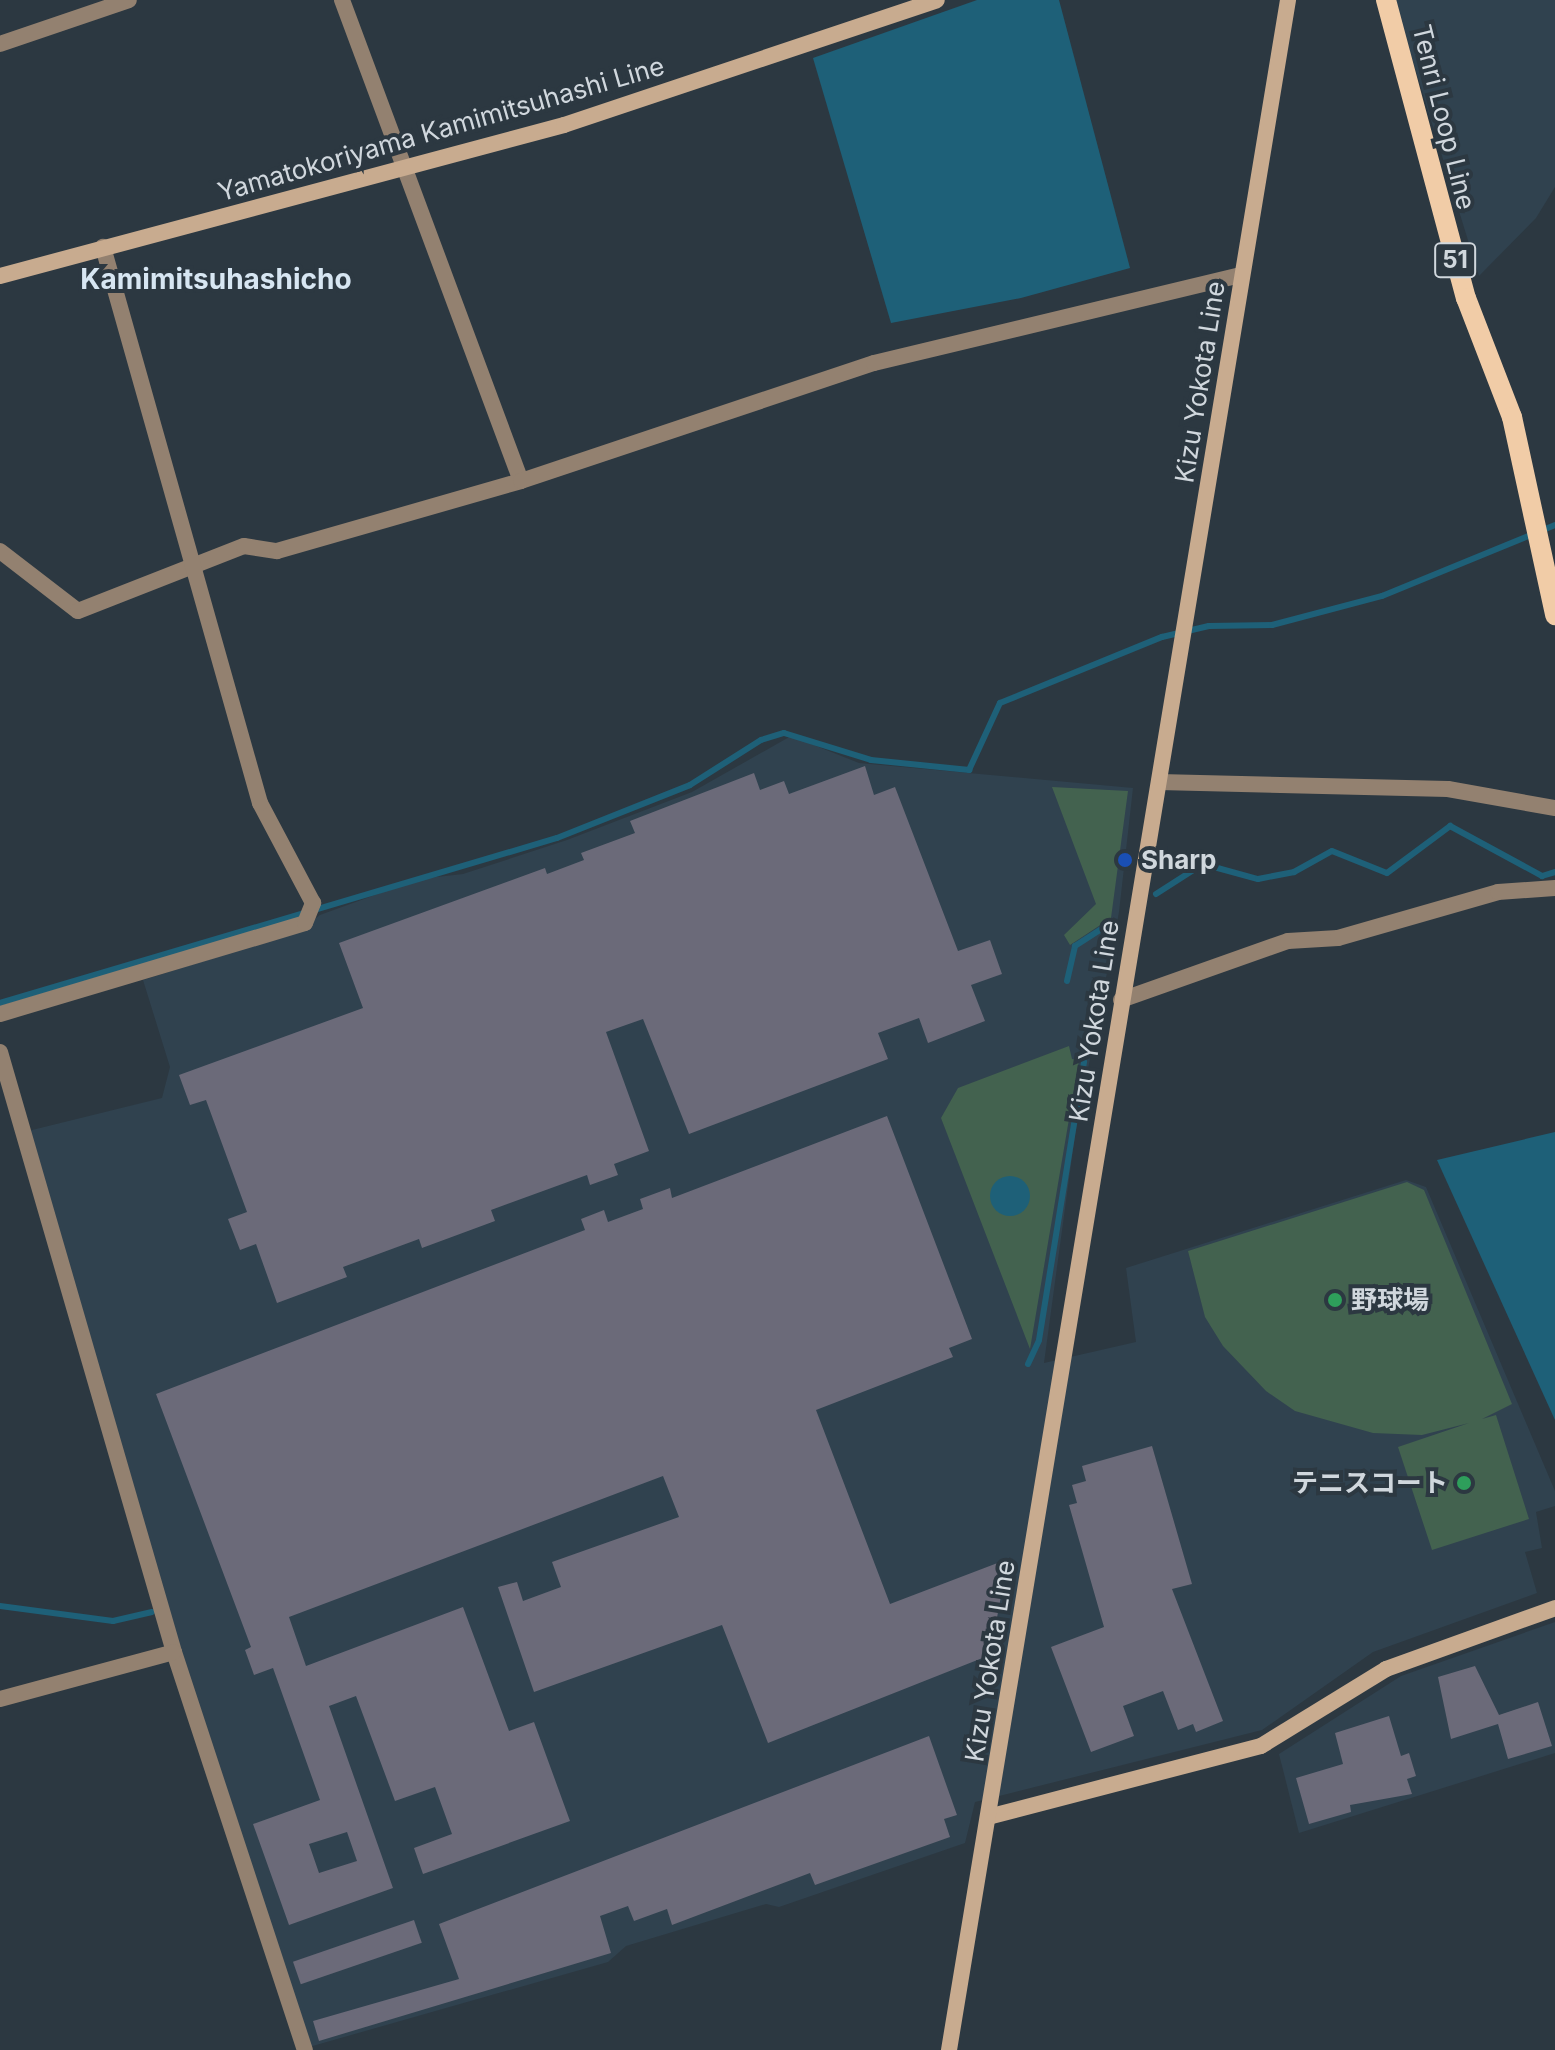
<!DOCTYPE html>
<html>
<head>
<meta charset="utf-8">
<style>
	body { margin:0 }
	#map { position:relative; width:1555px; height:2050px; overflow:hidden; background:#2c3841; font-family:Inter,"Noto Sans JP",sans-serif }
	div>[style] { position:absolute }
	[style*='--x'] { left:calc(var(--x)*1px); top:calc(var(--y)*1px); width:calc(var(--w)*1px); rotate:calc(var(--a)*1deg) }
	.built>* { inset:0; background:#30424f }
	.green>* { inset:0; background:#43624f }
	.water>* { inset:0; background:#1e6078 }
	.round { border-radius:50% }
	.stream>* { height:6px; margin:-3px; padding:0 3px; transform-origin:3px; border-radius:3px; background:#1e6078 }
	.building>* { inset:0; background:#6b6a79; transform-origin:0 0 }
	.street>* { height:16px; margin:-8px; padding:0 8px; transform-origin:8px; border-radius:8px; background:#938170 }
	.secondary>* { height:16px; margin:-8px; padding:0 8px; transform-origin:8px; border-radius:8px; background:#c8ab8f }
	.primary>* { height:20px; margin:-10px; padding:0 10px; transform-origin:10px; border-radius:10px; background:#f1cca7 }
	.dots>* { width:22px; height:22px; translate:-50% -50%; box-sizing:border-box; border:4px solid #2c3841; border-radius:50% }
	span { translate:-50% -50%; white-space:nowrap; text-align:center; line-height:1.15; -webkit-text-stroke:8px #2c3841; paint-order:stroke }
	.shield-label span { padding:2px 6px; background:#2c3841; border:2px solid; border-radius:6px; -webkit-text-stroke-width:0 }
	.shield-label { font-size:24px; color:#d0d7dd; font-weight:700 }
	.street-label { font-size:26px; color:#d0d7dd }
	.poi-label { font-size:26px; color:#d0d7dd; font-weight:700 }
	.left { translate:0 -50%; text-align:left }
	.right { translate:-100% -50%; text-align:right }
	.neighbourhood-label { font-size:28px; color:#d7e6f2; font-weight:700 }
</style>
</head>
<body>
<div id="map">
	<div class="built">
		<div style="clip-path:polygon(1394px 0,1555px 0,1555px 187px,1536px 218px,1479px 276px)"></div>
		<div style="clip-path:polygon(791px 736px,859px 763px,1133px 788px,1119px 912px,1075px 1135px,1044px 1363px,1136px 1342px,1126px 1268px,1406px 1180px,1426px 1187px,1555px 1491px,1555px 1506px,1536px 1512px,1542px 1548px,1525px 1552px,1537px 1593px,1373px 1652px,1262px 1730px,975px 1802px,965px 1843px,779px 1907px,766px 1904px,626px 1946px,608px 1962px,309px 2047px,198px 1710px,28px 1131px,162px 1098px,170px 1067px,143px 980px,298px 932px,320px 915px,419px 879px,463px 874px,567px 840px,692px 792px)"></div>
		<div style="clip-path:polygon(1555px 1622px,1555px 1753px,1299px 1833px,1279px 1754px,1401px 1676px)"></div>
	</div>
	<div class="green">
		<div style="clip-path:polygon(1052px 787px,1128px 791px,1111px 918px,1070px 945px,1064px 935px,1096px 904px)"></div>
		<div style="clip-path:polygon(1069px 1046px,1072px 1059px,1079px 1060px,1030px 1349px,941px 1118px,958px 1088px)"></div>
		<div style="clip-path:polygon(1407px 1182px,1424px 1190px,1512px 1404px,1482px 1419px,1496px 1415px,1529px 1519px,1432px 1550px,1398px 1447px,1469px 1423px,1422px 1435px,1373px 1433px,1295px 1411px,1266px 1391px,1223px 1346px,1205px 1317px,1188px 1251px)"></div>
	</div>
	<div class="water">
		<div style="clip-path:polygon(977px 0,1059px 0,1130px 268px,1021px 298px,891px 323px,813px 58px)"></div>
		<div style="clip-path:polygon(1555px 1132px,1555px 1420px,1437px 1160px)"></div>
		<div class="round" style="left:990px;top:1176px;width:40px;height:40px"></div>
	</div>
	<div class="stream">
		<div style="--x:1156;--y:894;--w:56;--a:-32.6"></div>
		<div style="--x:1203;--y:864;--w:57;--a:15.3"></div>
		<div style="--x:1258;--y:879;--w:37;--a:-11"></div>
		<div style="--x:1294;--y:872;--w:43;--a:-28.9"></div>
		<div style="--x:1332;--y:851;--w:59;--a:21.8"></div>
		<div style="--x:1387;--y:873;--w:79;--a:-36.7"></div>
		<div style="--x:1450;--y:826;--w:105;--a:28.5"></div>
		<div style="--x:1542;--y:876;--w:14;--a:-17"></div>
		<div style="--x:1067;--y:981;--w:36;--a:-77"></div>
		<div style="--x:1075;--y:946;--w:30;--a:-33"></div>
		<div style="--x:0;--y:1003;--w:581;--a:-16.5"></div>
		<div style="--x:557;--y:838;--w:143;--a:-21.7"></div>
		<div style="--x:690;--y:785;--w:84;--a:-32.4"></div>
		<div style="--x:761;--y:740;--w:24;--a:-17"></div>
		<div style="--x:784;--y:733;--w:91;--a:17.2"></div>
		<div style="--x:871;--y:760;--w:99;--a:5.8"></div>
		<div style="--x:969;--y:770;--w:74;--a:-65.2"></div>
		<div style="--x:1000;--y:703;--w:175;--a:-22.2"></div>
		<div style="--x:1162;--y:637;--w:48;--a:-13.2"></div>
		<div style="--x:1209;--y:626;--w:63;--a:-0.9"></div>
		<div style="--x:1272;--y:625;--w:114;--a:-14.8"></div>
		<div style="--x:1382;--y:596;--w:187;--a:-22.3"></div>
		<div style="--x:1028;--y:1364;--w:26;--a:-65"></div>
		<div style="--x:1039;--y:1340;--w:282;--a:-80.8"></div>
		<div style="--x:0;--y:1606;--w:114;--a:7.6"></div>
		<div style="--x:113;--y:1621;--w:40;--a:-13"></div>
	</div>
	<div class="building">
		<div style="clip-path:polygon(865px 766px,874px 795px,895px 787px,958px 951px,990px 940px,1002px 974px,971px 985px,985px 1021px,928px 1043px,919px 1018px,878px 1033px,888px 1059px,689px 1134px,643px 1019px,606px 1032px,649px 1151px,614px 1164px,618px 1175px,590px 1185px,587px 1175px,491px 1210px,495px 1221px,422px 1248px,419px 1239px,343px 1267px,347px 1277px,277px 1303px,256px 1244px,240px 1250px,228px 1219px,247px 1212px,206px 1100px,190px 1105px,179px 1075px,363px 1008px,339px 943px,545px 868px,547px 874px,584px 860px,581px 853px,635px 833px,630px 821px,754px 773px,760px 790px,784px 781px,789px 794px)"></div>
		<div style="clip-path:polygon(evenodd,887px 1116px,972px 1339px,949px 1348px,953px 1357px,816px 1410px,890px 1604px,1008px 1559px,990px 1655px,768px 1743px,722px 1625px,534px 1692px,498px 1587px,517px 1582px,523px 1601px,561px 1587px,552px 1562px,679px 1517px,663px 1476px,289px 1617px,306px 1666px,463px 1607px,509px 1731px,534px 1722px,570px 1821px,423px 1874px,414px 1848px,452px 1834px,435px 1787px,395px 1801px,356px 1696px,329px 1706px,393px 1888px,289px 1925px,253px 1824px,320px 1800px,273px 1668px,254px 1675px,245px 1650px,251px 1647px,156px 1394px,585px 1230px,581px 1219px,604px 1210px,608px 1222px,643px 1209px,640px 1199px,670px 1188px,672px 1198px,887px 1116px,347px 1832px,357px 1861px,319px 1873px,309px 1844px,347px 1832px)"></div>
		<div style="clip-path:polygon(1152px 1446px,1192px 1584px,1172px 1589px,1223px 1721px,1196px 1732px,1193px 1724px,1178px 1730px,1163px 1691px,1123px 1706px,1134px 1736px,1091px 1752px,1051px 1647px,1104px 1627px,1069px 1505px,1077px 1503px,1072px 1485px,1086px 1481px,1082px 1466px)"></div>
		<div style="clip-path:polygon(1475px 1666px,1499px 1715px,1538px 1702px,1552px 1746px,1508px 1759px,1498px 1724px,1451px 1739px,1438px 1677px)"></div>
		<div style="clip-path:polygon(1389px 1716px,1401px 1756px,1409px 1753px,1416px 1776px,1407px 1779px,1412px 1794px,1350px 1805px,1351px 1812px,1309px 1824px,1296px 1778px,1343px 1764px,1335px 1733px)"></div>
		<div style="clip-path:polygon(929px 1736px,957px 1815px,944px 1819px,950px 1837px,815px 1885px,810px 1873px,672px 1925px,667px 1909px,634px 1921px,628px 1906px,600px 1916px,611px 1953px,319px 2041px,313px 2021px,459px 1979px,439px 1924px)"></div>
		<div style="left:414px;top:1920px;width:24px;height:128px;rotate:71deg"></div>
	</div>
	<div class="street">
		<div style="--x:342;--y:0;--w:513;--a:69.59"></div>
		<div style="--x:0;--y:44;--w:136;--a:-18.8"></div>
		<div style="--x:0;--y:551;--w:98;--a:37.6"></div>
		<div style="--x:78;--y:611;--w:178;--a:-21.4"></div>
		<div style="--x:244;--y:546;--w:33;--a:9"></div>
		<div style="--x:277;--y:551;--w:254;--a:-16"></div>
		<div style="--x:521;--y:481;--w:372;--a:-18.5"></div>
		<div style="--x:874;--y:363;--w:377;--a:-13.5"></div>
		<div style="--x:1159;--y:782;--w:289;--a:1.4"></div>
		<div style="--x:1448;--y:789;--w:109;--a:10.1"></div>
		<div style="--x:1121;--y:1000;--w:177;--a:-19.5"></div>
		<div style="--x:1288;--y:941;--w:50;--a:-3.4"></div>
		<div style="--x:1338;--y:938;--w:166;--a:-16"></div>
		<div style="--x:1498;--y:892;--w:57;--a:-4"></div>
		<div style="--x:0;--y:1014;--w:318;--a:-16.6"></div>
		<div style="--x:305;--y:923;--w:22;--a:-68"></div>
		<div style="--x:313;--y:903;--w:113;--a:-117.9"></div>
		<div style="--x:260;--y:803;--w:578;--a:-105.77"></div>
		<div style="--x:0;--y:1052;--w:625;--a:73.83"></div>
		<div style="--x:174;--y:1652;--w:419;--a:71.8"></div>
		<div style="--x:0;--y:1699;--w:180;--a:-15.1"></div>
	</div>
	<div class="secondary">
		<div style="--x:0;--y:276;--w:584;--a:-14.99"></div>
		<div style="--x:564;--y:125;--w:393;--a:-18.5"></div>
		<div style="--x:988;--y:1817;--w:282;--a:-14.6"></div>
		<div style="--x:1261;--y:1746;--w:147;--a:-31.6"></div>
		<div style="--x:1386;--y:1669;--w:180;--a:-19.8"></div>
		<div style="--x:949;--y:2050;--w:2078;--a:-80.61"></div>
	</div>
	<div class="primary">
		<div style="--x:1386;--y:0;--w:309;--a:75"></div>
		<div style="--x:1466;--y:298;--w:128;--a:68.9"></div>
		<div style="--x:1512;--y:417;--w:203;--a:77.7"></div>
	</div>
	<div class="dots">
		<div style="left:1125px;top:860px;background:#1a4fb4"></div>
		<div style="left:1335px;top:1300px;background:#2e9e5b"></div>
		<div style="left:1464px;top:1483px;background:#2e9e5b"></div>
	</div>
	<div class="shield-label">
		<span style="left:1455px;top:260px">51</span>
	</div>
	<div class="street-label">
		<span style="left:1444px;top:117px;rotate:76deg">Tenri Loop Line</span>
		<span style="left:441px;top:129px;rotate:-16deg">Yamatokoriyama Kamimitsuhashi Line</span>
		<span style="left:1200px;top:382px;rotate:-81deg">Kizu Yokota Line</span>
		<span style="left:1094px;top:1021px;rotate:-81deg">Kizu Yokota Line</span>
		<span style="left:990px;top:1661px;rotate:-81deg">Kizu Yokota Line</span>
	</div>
	<div class="poi-label">
		<span class="left" style="left:1141px;top:860px">Sharp</span>
		<span class="left" style="left:1351px;top:1300px">野球場</span>
		<span class="right" style="left:1448px;top:1483px">テニスコート</span>
	</div>
	<div class="neighbourhood-label">
		<span style="left:216px;top:279px">Kamimitsuhashicho</span>
	</div>
</div>
</body>
</html>
